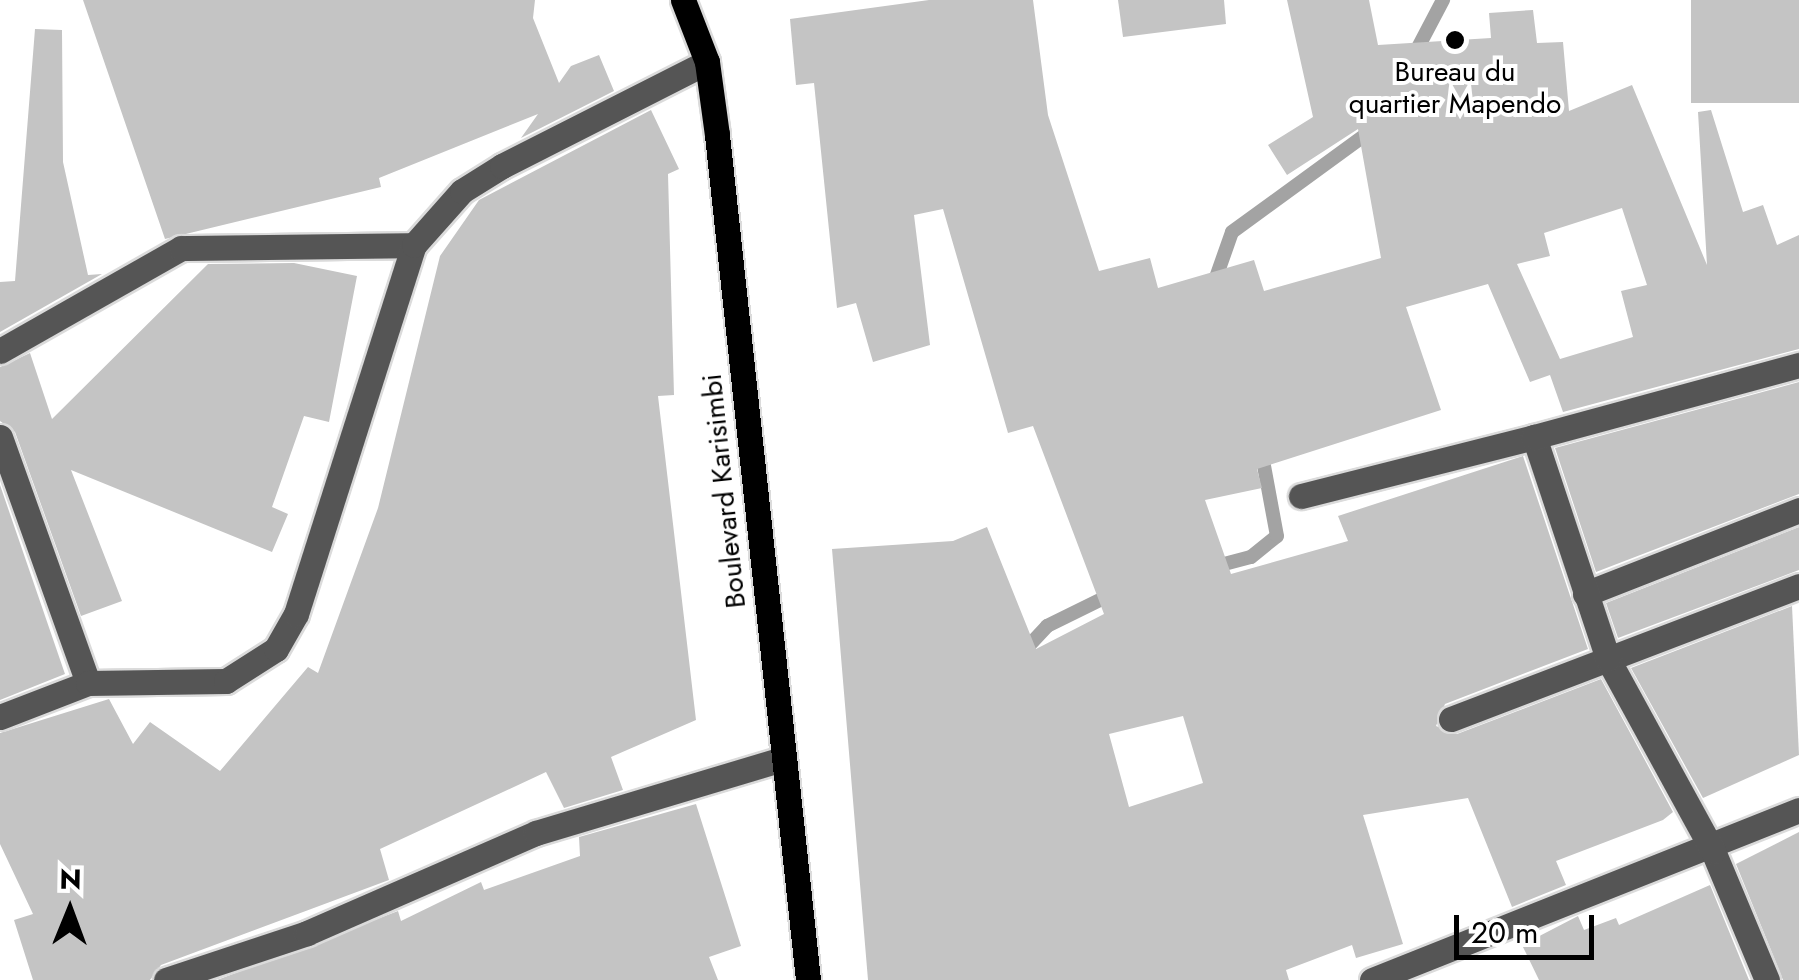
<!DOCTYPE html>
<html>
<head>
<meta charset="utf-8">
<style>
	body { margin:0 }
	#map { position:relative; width:1799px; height:980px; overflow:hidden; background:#fff; font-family:Jost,sans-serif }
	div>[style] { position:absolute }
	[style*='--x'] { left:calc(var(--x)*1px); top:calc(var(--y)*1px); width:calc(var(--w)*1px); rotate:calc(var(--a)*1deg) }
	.stream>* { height:14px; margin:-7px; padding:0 7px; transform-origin:7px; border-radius:7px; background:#a3a3a3 }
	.building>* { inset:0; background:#c4c4c4; transform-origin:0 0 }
	.roads { filter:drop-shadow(2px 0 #dbdbdb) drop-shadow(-2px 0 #dbdbdb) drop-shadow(0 2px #dbdbdb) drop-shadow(0 -2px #dbdbdb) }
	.minor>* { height:25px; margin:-12.5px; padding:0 12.5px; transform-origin:12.5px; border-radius:12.5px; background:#555 }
	.major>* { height:25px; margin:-12.5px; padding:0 12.5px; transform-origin:12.5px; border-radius:12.5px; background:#000 }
	.dots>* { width:28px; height:28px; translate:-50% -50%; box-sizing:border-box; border:5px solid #fff; border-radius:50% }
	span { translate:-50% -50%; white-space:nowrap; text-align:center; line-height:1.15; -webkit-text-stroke:8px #fff; paint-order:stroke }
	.poi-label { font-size:28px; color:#000 }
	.street-label { font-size:28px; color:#000 }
	.north { position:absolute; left:20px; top:860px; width:100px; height:100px; -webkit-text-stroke:8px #fff; paint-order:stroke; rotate:1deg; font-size:28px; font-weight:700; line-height:40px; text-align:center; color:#000 }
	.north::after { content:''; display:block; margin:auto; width:35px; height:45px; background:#000; clip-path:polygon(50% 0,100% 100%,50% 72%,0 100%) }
	.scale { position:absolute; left:1454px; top:915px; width:140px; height:45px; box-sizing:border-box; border:5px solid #000; border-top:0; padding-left:12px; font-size:30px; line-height:35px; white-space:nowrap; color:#000; -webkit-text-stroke:8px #fff; paint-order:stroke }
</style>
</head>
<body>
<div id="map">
	<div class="stream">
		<div style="--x:1412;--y:59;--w:67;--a:-62.3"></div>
		<div style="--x:1213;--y:286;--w:57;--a:-70.6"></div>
		<div style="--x:1232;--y:232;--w:173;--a:-36.1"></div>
		<div style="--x:1209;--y:568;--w:43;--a:-14.7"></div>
		<div style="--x:1251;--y:557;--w:33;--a:-39"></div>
		<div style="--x:1277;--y:536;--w:87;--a:-100.5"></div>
		<div style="--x:1022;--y:653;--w:37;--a:-47"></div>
		<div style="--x:1047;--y:626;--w:77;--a:-26.2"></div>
	</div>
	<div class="building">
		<div style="clip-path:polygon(83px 0,535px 0,533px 18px,559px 83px,571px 66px,599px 55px,614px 91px,521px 138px,538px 114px,379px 178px,381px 187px,165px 239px)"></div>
		<div style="clip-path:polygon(evenodd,1033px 0,1048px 115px,1099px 271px,1150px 258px,1158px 288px,1254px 260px,1264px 291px,1381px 258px,1358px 129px,1287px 175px,1268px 145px,1313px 117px,1287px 0,1369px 0,1378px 45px,1491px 38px,1489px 13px,1533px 10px,1537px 43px,1563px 42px,1569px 111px,1632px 85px,1707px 265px,1698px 112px,1711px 110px,1743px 212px,1763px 205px,1777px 245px,1799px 235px,1799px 349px,1563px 412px,1550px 375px,1530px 382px,1488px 284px,1406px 307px,1441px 410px,1257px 469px,1262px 488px,1205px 500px,1231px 574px,1348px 541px,1338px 516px,1523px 456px,1588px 649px,1445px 704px,1436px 726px,1457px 734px,1601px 679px,1673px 812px,1663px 820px,1556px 861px,1566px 885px,1512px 907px,1468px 798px,1363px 815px,1403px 944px,1356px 958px,1352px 945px,1286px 970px,1289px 980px,868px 980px,832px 549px,953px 541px,987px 527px,1036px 649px,1104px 614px,1033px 426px,1008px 433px,943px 209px,914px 215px,930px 345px,873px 362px,856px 303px,837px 308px,814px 83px,796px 85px,790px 19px,929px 0,1033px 0,1622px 208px,1647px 285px,1621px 291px,1633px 337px,1560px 359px,1517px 264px,1550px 256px,1544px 233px,1622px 208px,1033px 0,1183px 716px,1203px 783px,1129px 807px,1109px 734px,1183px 716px)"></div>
		<div style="clip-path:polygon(1118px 0,1224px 0,1226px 24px,1123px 37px)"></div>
		<div style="left:1691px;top:0;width:108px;height:103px"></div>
		<div style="clip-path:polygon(35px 29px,62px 30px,63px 162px,88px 275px,102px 274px,0 332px,0 282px,15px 281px)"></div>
		<div style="clip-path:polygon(651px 110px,679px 169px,668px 174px,674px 395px,658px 396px,696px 720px,611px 757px,623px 790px,564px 808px,546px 772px,380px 849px,389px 880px,161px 965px,150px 980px,33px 980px,14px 920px,33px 914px,0 844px,0 733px,109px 699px,133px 744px,150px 722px,220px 771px,308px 667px,318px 673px,378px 508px,440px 256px,479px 200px)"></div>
		<div style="clip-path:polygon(294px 263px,357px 276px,329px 422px,304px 416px,272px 507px,288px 514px,272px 552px,71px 470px,122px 601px,81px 616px,15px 432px,0 421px,0 367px,30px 353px,52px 419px,208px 264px)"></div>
		<div style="clip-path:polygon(1799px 382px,1799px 494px,1596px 572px,1555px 448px)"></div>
		<div style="clip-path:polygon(0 485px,65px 674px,0 700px)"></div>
		<div style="clip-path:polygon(1799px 527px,1799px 570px,1618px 638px,1606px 603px)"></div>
		<div style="clip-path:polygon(1792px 606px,1799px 755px,1703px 798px,1631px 668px)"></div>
		<div style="clip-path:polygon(696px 804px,741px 946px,709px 957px,718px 980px,217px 980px,398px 911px,401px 921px,481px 882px,484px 890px,580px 856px,579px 837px)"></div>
		<div style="clip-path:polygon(1799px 832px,1799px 980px,1783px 980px,1736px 864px)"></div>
		<div style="clip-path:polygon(1710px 885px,1749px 980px,1539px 980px,1522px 945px,1578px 916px,1584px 930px,1616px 918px,1619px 925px)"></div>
	</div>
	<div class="roads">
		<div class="minor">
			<div style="--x:0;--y:351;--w:208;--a:-29.6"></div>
			<div style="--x:181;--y:248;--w:233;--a:-0.7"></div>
			<div style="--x:0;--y:437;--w:261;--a:70.3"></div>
			<div style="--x:1301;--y:496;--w:240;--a:-14.2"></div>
			<div style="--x:1585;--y:594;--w:230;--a:-21.4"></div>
			<div style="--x:0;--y:717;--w:94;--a:-21.1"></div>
			<div style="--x:88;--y:683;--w:138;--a:-0.8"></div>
			<div style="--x:226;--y:681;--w:59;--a:-32.6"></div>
			<div style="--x:276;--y:649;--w:40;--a:-60.3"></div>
			<div style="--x:296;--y:614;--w:387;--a:-72.3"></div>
			<div style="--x:414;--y:245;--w:72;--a:-48.4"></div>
			<div style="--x:462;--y:191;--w:47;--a:-32"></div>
			<div style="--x:502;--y:166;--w:230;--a:-26.9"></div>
			<div style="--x:1451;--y:719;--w:373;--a:-20.9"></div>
			<div style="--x:166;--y:980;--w:149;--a:-18.4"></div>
			<div style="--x:307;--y:933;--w:250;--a:-23.6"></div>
			<div style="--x:536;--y:833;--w:257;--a:-16.7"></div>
			<div style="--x:1372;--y:980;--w:460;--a:-21.7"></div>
			<div style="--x:1767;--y:980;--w:140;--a:-112.7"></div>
			<div style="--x:1713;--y:851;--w:219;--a:-118.7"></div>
			<div style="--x:1608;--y:659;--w:234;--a:-108.4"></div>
			<div style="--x:1534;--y:437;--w:275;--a:-15.2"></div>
		</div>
		<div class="major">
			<div style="--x:683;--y:0;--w:66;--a:68.8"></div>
			<div style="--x:707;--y:62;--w:74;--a:82.2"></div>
			<div style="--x:717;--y:135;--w:850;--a:83.85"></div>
		</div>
	</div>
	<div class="dots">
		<div style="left:1455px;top:40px;background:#000"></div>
	</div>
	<div class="poi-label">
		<span style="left:1455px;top:88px">Bureau du<br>quartier Mapendo</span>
	</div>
	<div class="street-label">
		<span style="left:724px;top:491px;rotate:-96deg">Boulevard Karisimbi</span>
	</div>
	<div class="north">N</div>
	<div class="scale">20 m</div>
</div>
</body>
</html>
